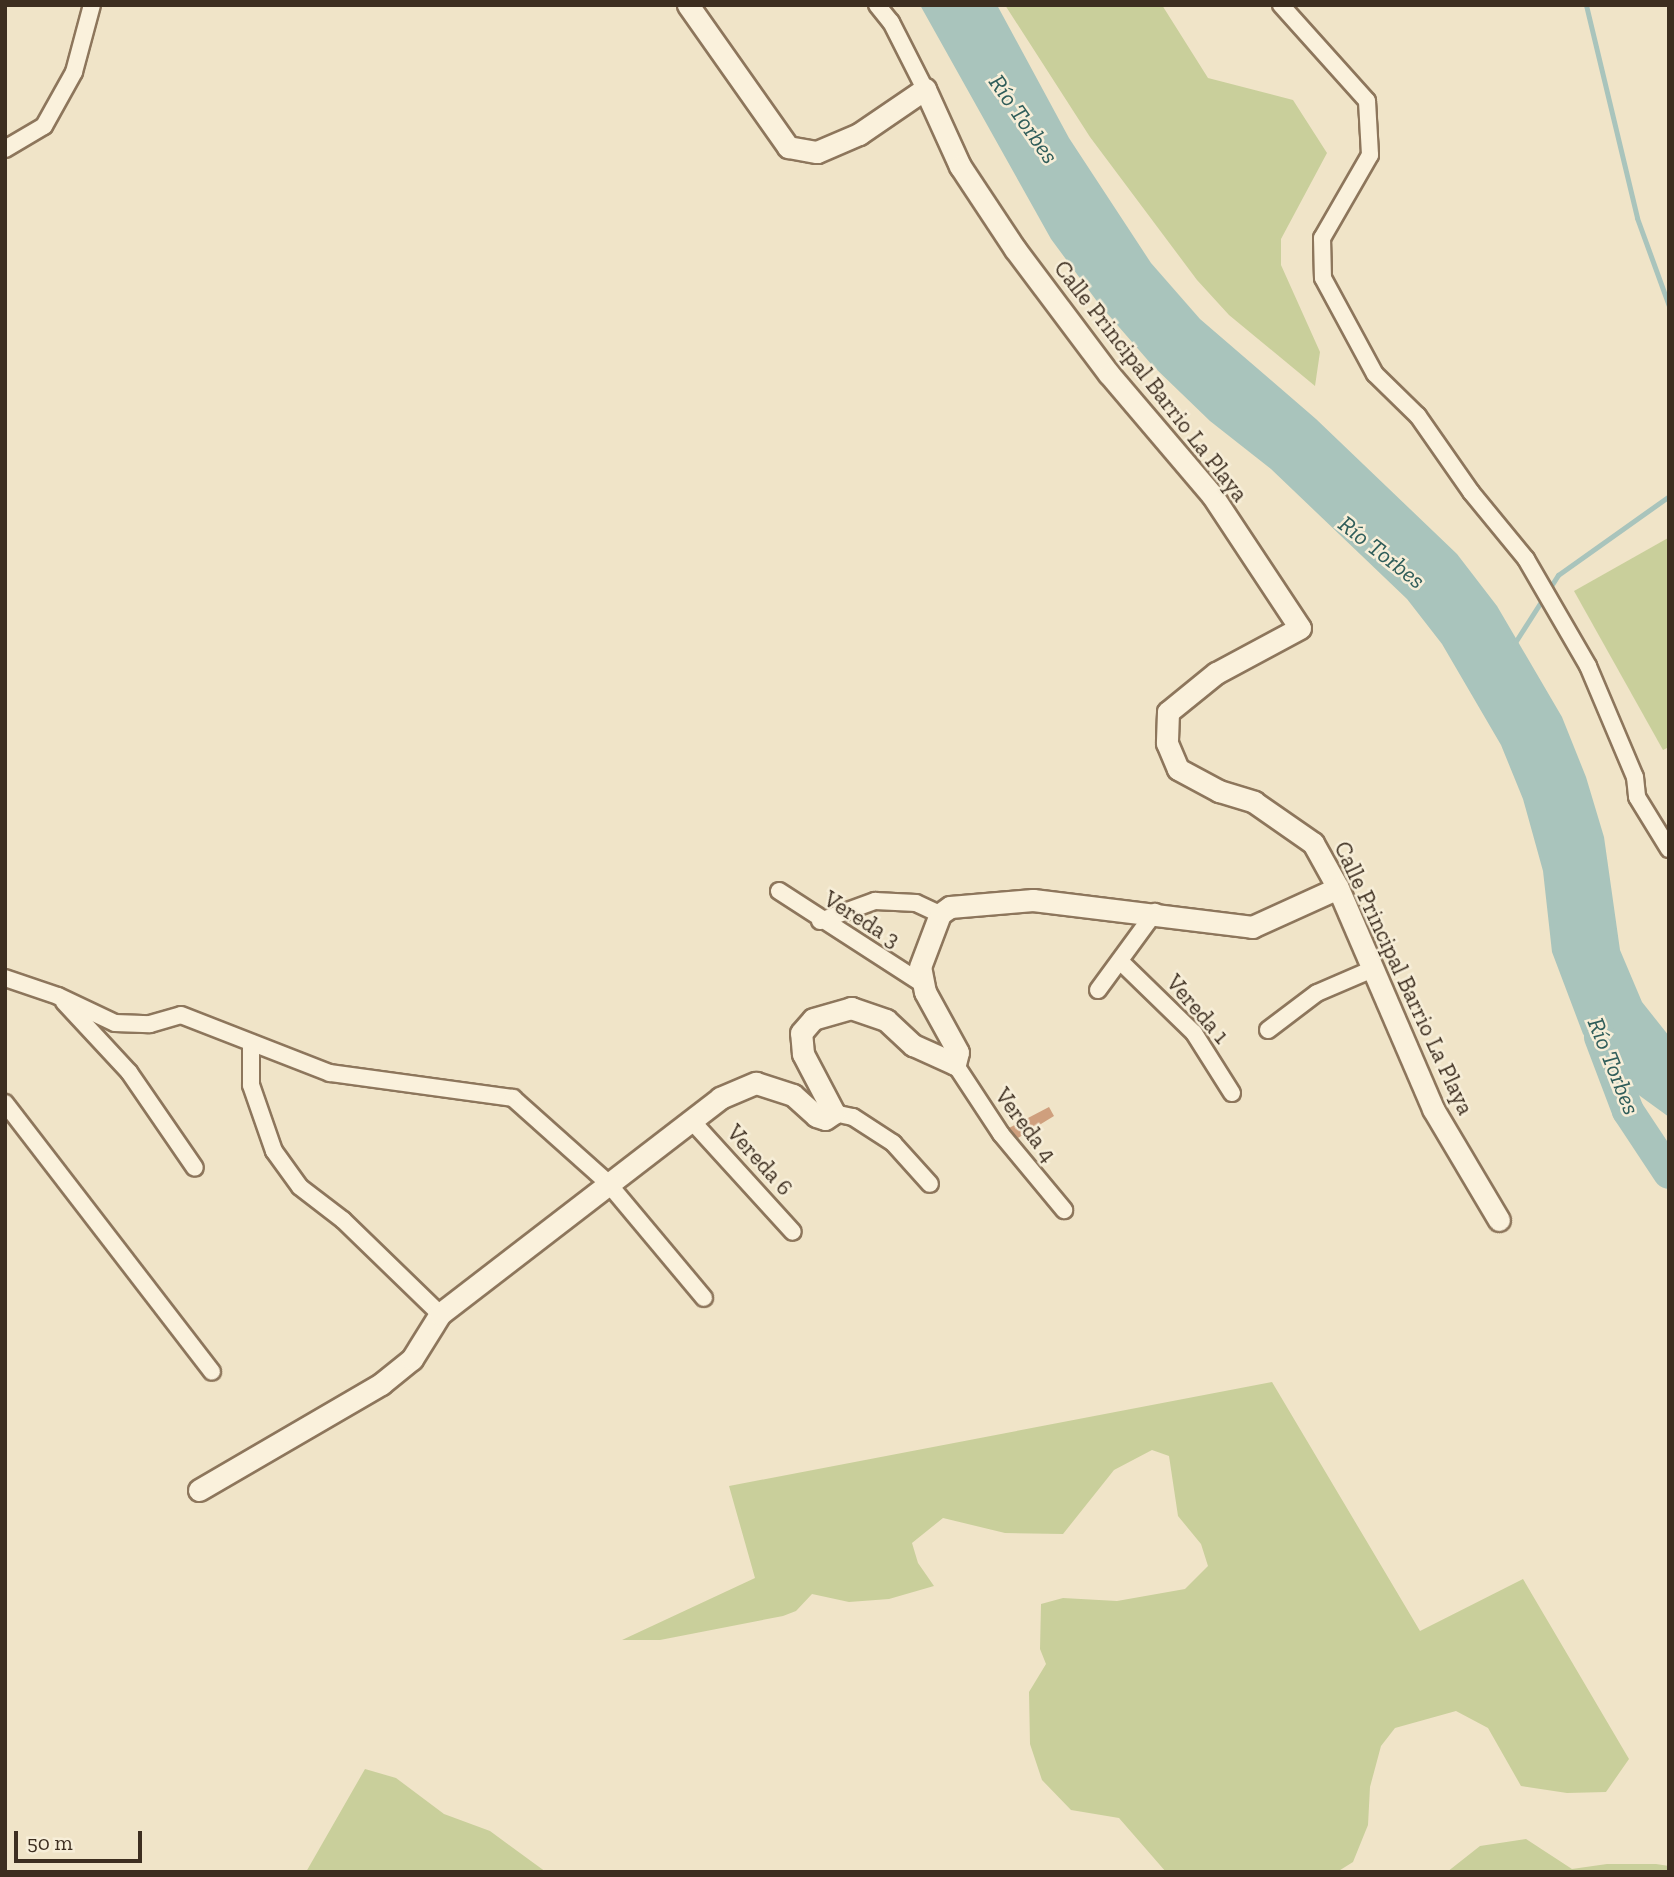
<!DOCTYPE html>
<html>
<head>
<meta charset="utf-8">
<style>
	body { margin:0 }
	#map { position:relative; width:1674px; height:1877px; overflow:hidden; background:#f0e4c8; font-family:"Zilla Slab",serif }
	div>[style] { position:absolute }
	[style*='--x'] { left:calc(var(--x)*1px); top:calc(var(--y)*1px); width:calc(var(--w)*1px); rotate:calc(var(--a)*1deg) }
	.green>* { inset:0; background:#c9cf9b }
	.water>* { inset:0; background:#a9c4bc }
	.stream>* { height:5px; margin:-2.5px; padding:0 2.5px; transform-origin:2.5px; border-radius:2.5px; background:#a9c4bc }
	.river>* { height:32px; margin:-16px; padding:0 16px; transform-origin:16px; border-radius:16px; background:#a9c4bc }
	.building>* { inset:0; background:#cf9f7d }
	.roads { filter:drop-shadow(2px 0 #8d765c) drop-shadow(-2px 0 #8d765c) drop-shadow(0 2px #8d765c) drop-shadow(0 -2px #8d765c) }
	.minor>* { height:16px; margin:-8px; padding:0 8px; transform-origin:8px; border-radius:8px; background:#faf1dc }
	.tertiary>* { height:21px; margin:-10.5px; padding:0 10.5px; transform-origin:10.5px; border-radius:10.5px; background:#faf1dc }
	span { translate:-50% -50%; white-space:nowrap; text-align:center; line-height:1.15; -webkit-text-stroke:5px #f7eed8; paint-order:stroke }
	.street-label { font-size:23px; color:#3d2e20 }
	.water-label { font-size:24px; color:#2f5d5a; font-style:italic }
	.frame { position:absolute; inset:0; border:7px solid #3d2e20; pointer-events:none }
	.scale { position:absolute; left:14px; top:1831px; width:128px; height:32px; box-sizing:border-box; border:4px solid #3d2e20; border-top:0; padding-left:9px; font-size:21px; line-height:24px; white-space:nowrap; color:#3d2e20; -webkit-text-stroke:5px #f7eed8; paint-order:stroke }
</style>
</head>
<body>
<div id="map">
	<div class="green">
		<div style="clip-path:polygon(1005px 5px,1162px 5px,1208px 78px,1293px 100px,1327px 153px,1281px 239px,1281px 265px,1320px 352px,1315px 386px,1229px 315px,1197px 280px,1090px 137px)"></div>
		<div style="clip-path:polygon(1668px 538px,1669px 747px,1663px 750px,1574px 591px)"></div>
		<div style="clip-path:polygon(1272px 1382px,1420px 1631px,1523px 1579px,1629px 1759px,1606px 1792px,1567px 1793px,1521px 1786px,1488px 1728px,1456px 1711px,1395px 1728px,1381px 1746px,1370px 1787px,1368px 1825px,1353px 1862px,1337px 1872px,1166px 1872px,1119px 1818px,1071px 1810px,1042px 1780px,1030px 1744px,1029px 1692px,1046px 1664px,1040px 1649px,1041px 1604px,1063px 1598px,1117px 1601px,1185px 1589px,1208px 1566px,1201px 1544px,1178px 1516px,1169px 1456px,1152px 1450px,1114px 1470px,1063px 1534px,1005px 1533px,943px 1518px,912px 1543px,918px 1563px,934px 1586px,889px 1599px,849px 1602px,812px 1594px,796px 1611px,783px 1616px,660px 1640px,622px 1640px,755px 1578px,729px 1486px)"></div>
		<div style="clip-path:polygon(365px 1769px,396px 1778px,444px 1814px,490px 1831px,546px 1872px,306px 1872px)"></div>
		<div style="clip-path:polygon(1526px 1839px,1572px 1869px,1607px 1864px,1656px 1864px,1669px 1866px,1669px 1872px,1447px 1872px,1480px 1846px)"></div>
	</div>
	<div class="water">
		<div style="clip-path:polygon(920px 5px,997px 5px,1069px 138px,1151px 263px,1200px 319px,1316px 419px,1457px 554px,1497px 606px,1562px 717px,1586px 777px,1604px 837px,1620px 950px,1642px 1002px,1669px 1036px,1669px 1117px,1618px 1080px,1583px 1034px,1552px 952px,1543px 871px,1523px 799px,1501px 745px,1442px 644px,1407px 599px,1271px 469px,1210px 421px,1152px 365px,1099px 304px,1051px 239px)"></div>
	</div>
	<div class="stream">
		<div style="--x:1586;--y:5;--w:219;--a:76.5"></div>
		<div style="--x:1637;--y:218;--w:94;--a:70"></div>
		<div style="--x:1514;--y:644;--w:82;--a:-57.5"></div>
		<div style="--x:1558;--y:575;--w:136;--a:-35.4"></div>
	</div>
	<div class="river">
		<div style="--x:1600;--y:1037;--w:79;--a:69.3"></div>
		<div style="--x:1628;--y:1111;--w:74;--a:56.5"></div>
	</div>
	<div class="building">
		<div style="clip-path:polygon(1049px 1107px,1054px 1116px,1018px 1138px,1009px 1128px)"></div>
	</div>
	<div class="roads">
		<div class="minor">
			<div style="--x:877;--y:5;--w:22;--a:51"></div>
			<div style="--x:891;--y:22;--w:75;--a:63.1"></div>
			<div style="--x:1281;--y:5;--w:129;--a:48.1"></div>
			<div style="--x:1367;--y:101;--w:54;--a:86.8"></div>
			<div style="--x:1370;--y:155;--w:96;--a:120"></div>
			<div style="--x:1322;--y:238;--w:40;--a:88.6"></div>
			<div style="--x:1323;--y:278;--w:109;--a:61.6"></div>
			<div style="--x:1375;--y:374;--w:60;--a:44.3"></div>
			<div style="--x:1418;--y:416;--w:93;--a:55.1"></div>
			<div style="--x:1471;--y:492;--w:87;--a:50.6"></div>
			<div style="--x:1526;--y:559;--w:124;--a:59.9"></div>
			<div style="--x:1588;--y:666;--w:121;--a:67.1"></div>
			<div style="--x:1635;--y:777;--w:20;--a:84"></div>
			<div style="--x:1637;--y:797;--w:61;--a:58.4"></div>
			<div style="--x:5;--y:149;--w:45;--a:-30.5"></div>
			<div style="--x:44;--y:126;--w:62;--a:-60.9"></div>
			<div style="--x:74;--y:72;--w:69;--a:-75"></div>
			<div style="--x:779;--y:891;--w:169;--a:32.9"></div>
			<div style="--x:820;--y:921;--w:59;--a:-20"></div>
			<div style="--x:875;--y:901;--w:41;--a:2.8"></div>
			<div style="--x:916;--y:903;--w:26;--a:25"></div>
			<div style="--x:1121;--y:962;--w:102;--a:44.2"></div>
			<div style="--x:1194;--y:1033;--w:71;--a:57.7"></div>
			<div style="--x:5;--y:978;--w:56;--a:18.8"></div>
			<div style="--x:58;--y:996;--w:63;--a:25.3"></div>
			<div style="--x:115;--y:1023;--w:35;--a:2"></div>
			<div style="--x:150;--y:1024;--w:32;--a:-16"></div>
			<div style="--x:181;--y:1015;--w:160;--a:21.3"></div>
			<div style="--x:330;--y:1073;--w:185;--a:7.8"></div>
			<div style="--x:513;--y:1098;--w:126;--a:41.8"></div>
			<div style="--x:607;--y:1182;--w:151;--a:50.1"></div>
			<div style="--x:1098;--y:990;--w:97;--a:-53.8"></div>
			<div style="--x:64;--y:1002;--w:96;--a:47.1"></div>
			<div style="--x:129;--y:1072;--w:116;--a:55.5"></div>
			<div style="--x:1268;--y:1030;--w:61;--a:-37.1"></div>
			<div style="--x:1317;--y:993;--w:61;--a:-23.2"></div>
			<div style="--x:251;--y:1043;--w:42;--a:90"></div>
			<div style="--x:251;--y:1085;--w:70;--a:70.8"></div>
			<div style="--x:274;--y:1151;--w:44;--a:54.2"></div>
			<div style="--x:300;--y:1187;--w:54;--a:37.5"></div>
			<div style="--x:343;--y:1220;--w:135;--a:44.1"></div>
			<div style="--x:955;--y:1064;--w:84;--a:56.7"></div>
			<div style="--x:1001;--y:1134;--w:99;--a:50.3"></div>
			<div style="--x:5;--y:1103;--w:339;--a:52.4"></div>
			<div style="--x:834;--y:1113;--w:19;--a:12"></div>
			<div style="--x:853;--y:1117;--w:48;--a:33"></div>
			<div style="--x:893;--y:1143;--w:55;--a:47.9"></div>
			<div style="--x:691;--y:1120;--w:151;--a:47.7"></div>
		</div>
		<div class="tertiary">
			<div style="--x:688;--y:5;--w:174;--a:54.8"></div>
			<div style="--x:788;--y:147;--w:29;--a:10"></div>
			<div style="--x:817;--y:152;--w:46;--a:-23.2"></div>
			<div style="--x:859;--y:134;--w:80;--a:-34.3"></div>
			<div style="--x:925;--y:89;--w:85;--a:65.6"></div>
			<div style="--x:960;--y:166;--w:100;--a:56.5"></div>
			<div style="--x:1015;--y:249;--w:156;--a:53.1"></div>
			<div style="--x:1109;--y:374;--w:159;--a:49.6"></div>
			<div style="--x:1212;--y:495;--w:159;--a:56.5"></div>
			<div style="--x:1300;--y:628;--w:95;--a:151.8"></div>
			<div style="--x:1216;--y:673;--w:62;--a:140.9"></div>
			<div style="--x:1168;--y:712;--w:31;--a:92"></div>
			<div style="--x:1167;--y:743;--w:28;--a:67"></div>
			<div style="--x:1178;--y:769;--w:47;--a:28.2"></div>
			<div style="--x:1219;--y:791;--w:37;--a:17"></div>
			<div style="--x:1254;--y:802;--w:72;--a:34.8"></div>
			<div style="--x:1313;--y:843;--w:51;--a:60.9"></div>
			<div style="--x:1338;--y:888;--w:241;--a:66.7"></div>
			<div style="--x:1433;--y:1109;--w:129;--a:59.3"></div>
			<div style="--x:199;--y:1490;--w:211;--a:-30.2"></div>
			<div style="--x:381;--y:1384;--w:40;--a:-39"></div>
			<div style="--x:412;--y:1359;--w:53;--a:-58.1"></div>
			<div style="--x:440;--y:1314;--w:354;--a:-37.6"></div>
			<div style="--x:720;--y:1098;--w:39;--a:-23"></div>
			<div style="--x:756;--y:1083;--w:39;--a:18"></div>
			<div style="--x:793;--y:1095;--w:31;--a:42"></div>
			<div style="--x:816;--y:1116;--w:9;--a:18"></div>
			<div style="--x:825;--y:1119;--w:11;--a:-34"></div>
			<div style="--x:834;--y:1113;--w:67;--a:-117.7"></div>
			<div style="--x:803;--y:1054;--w:21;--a:-95"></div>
			<div style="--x:801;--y:1033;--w:18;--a:-49"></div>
			<div style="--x:813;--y:1019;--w:40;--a:-16"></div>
			<div style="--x:851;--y:1008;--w:37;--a:19"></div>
			<div style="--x:886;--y:1020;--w:37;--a:43"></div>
			<div style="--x:913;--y:1045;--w:46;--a:24.3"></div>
			<div style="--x:955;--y:1064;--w:12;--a:-76"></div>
			<div style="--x:958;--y:1052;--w:68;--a:-118.8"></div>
			<div style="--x:925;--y:992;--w:25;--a:-101"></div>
			<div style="--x:920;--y:967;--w:57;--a:-69.3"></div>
			<div style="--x:940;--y:914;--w:12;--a:-35"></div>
			<div style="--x:950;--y:907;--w:83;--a:-4.8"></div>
			<div style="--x:1033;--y:900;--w:221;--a:7"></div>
			<div style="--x:1252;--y:927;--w:94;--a:-24.4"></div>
		</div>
	</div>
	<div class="street-label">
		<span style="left:1151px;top:381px;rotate:52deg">Calle Principal Barrio La Playa</span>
		<span style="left:862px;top:919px;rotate:32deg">Vereda 3</span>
		<span style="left:1404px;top:978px;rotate:65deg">Calle Principal Barrio La Playa</span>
		<span style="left:1198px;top:1009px;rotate:49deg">Vereda 1</span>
		<span style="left:1026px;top:1125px;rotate:53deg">Vereda 4</span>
		<span style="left:760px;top:1160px;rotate:48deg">Vereda 6</span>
	</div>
	<div class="water-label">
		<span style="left:1024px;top:119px;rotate:55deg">Río Torbes</span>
		<span style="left:1382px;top:552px;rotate:38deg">Río Torbes</span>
		<span style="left:1614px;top:1066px;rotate:68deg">Río Torbes</span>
	</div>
	<div class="frame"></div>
	<div class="scale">50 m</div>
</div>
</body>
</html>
